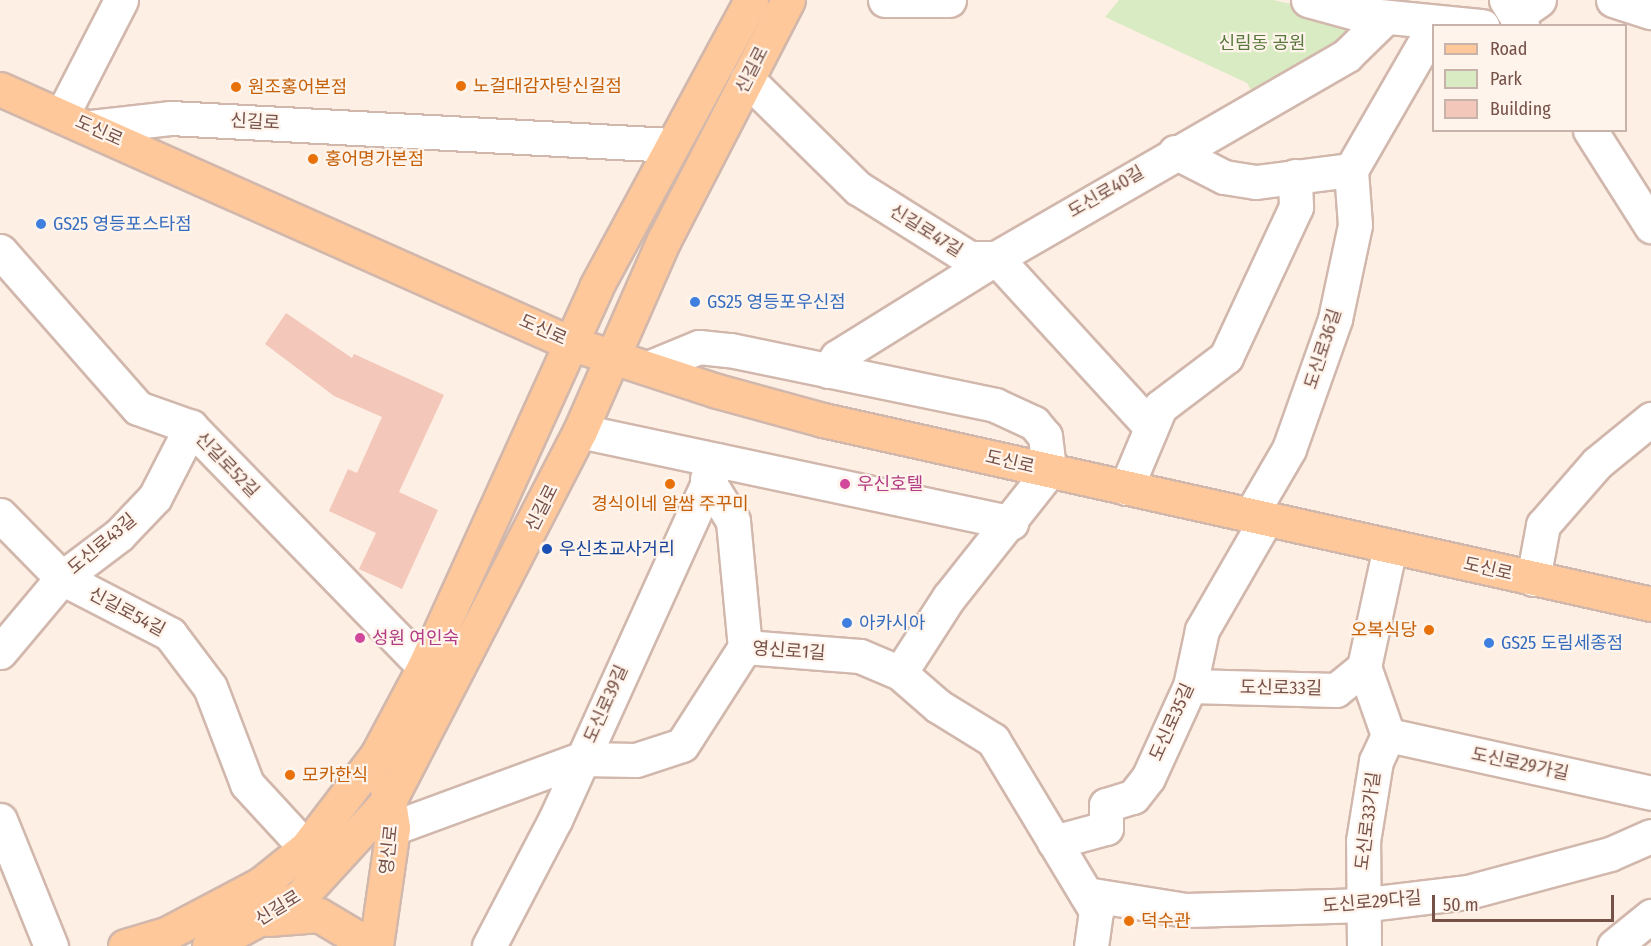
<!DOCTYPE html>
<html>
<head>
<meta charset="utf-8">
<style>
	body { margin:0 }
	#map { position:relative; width:1651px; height:946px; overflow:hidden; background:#fdefe4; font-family:"Fira Sans Condensed","Noto Sans KR",sans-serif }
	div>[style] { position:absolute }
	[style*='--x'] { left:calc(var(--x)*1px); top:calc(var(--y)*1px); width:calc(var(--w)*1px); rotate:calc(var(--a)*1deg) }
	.green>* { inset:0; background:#d9ebc2 }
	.building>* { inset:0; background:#f3c8ba }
	.roads { filter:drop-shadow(2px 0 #d1b7ac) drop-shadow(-2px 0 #d1b7ac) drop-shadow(0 2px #d1b7ac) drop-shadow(0 -2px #d1b7ac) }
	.minor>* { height:33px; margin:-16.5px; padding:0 16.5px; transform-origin:16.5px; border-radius:16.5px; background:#fff }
	.major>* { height:33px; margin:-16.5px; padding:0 16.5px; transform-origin:16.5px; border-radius:16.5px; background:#fec89a }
	.dots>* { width:16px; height:16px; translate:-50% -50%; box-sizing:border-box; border:3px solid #fff4eb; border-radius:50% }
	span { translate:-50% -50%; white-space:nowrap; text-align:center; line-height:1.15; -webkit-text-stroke:4.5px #fff4eb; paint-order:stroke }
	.park-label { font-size:18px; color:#58773d }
	.street-label { font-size:18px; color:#765148 }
	.food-label { font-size:18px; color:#c56008 }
	.left { translate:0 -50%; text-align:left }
	.right { translate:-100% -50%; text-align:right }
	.shop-label { font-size:18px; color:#366cbe }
	.hotel-label { font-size:18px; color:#b23c85 }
	.transit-label { font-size:18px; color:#164399 }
	.legend { position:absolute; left:1432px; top:24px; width:195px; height:108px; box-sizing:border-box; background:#fff4eb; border:2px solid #c8b3aa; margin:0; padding:8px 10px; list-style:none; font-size:18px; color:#765148 }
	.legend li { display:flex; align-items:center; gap:12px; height:30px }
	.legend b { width:30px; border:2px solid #c8b3aa }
	.scale { position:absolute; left:1432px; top:895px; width:182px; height:27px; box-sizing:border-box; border:3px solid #765148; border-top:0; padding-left:8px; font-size:18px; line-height:21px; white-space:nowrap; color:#765148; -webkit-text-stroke:4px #fff4eb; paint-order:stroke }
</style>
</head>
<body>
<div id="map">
	<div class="green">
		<div style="clip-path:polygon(1119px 0,1273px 0,1373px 22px,1256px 99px,1247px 83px,1105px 17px)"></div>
	</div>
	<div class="building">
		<div style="clip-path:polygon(286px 313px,352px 358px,354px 354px,444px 395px,399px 492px,438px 510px,402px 589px,359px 569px,376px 533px,329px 511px,348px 469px,357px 473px,382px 417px,334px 396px,265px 344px)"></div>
	</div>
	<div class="roads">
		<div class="minor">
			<div style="--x:885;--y:0;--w:64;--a:0"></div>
			<div style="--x:1308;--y:0;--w:53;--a:15.4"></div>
			<div style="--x:1359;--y:14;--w:124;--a:5.6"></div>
			<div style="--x:1506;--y:0;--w:31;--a:58"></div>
			<div style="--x:1613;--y:0;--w:40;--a:18"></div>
			<div style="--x:1516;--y:16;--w:28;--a:-35"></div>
			<div style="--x:747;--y:79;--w:156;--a:44.5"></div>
			<div style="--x:858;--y:188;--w:131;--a:32.2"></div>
			<div style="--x:969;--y:258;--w:27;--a:0"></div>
			<div style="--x:996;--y:258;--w:229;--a:47.5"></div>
			<div style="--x:62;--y:115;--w:129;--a:-62.8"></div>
			<div style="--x:91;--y:127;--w:81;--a:-6.4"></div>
			<div style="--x:171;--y:118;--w:501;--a:3.09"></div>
			<div style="--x:1590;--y:130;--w:114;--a:57.6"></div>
			<div style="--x:1175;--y:152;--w:55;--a:27"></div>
			<div style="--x:1224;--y:177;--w:32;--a:9"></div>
			<div style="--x:1256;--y:182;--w:96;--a:-7.2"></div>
			<div style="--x:0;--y:251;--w:209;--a:48.7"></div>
			<div style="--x:138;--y:408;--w:56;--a:19.7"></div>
			<div style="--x:191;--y:427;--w:334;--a:45.8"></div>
			<div style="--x:648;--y:368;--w:55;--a:-22.4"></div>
			<div style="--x:699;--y:347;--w:31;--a:6"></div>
			<div style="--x:730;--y:350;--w:271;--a:11.7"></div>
			<div style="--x:995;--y:405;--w:43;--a:24.8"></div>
			<div style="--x:1034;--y:423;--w:17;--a:50"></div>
			<div style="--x:1045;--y:436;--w:35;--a:83"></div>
			<div style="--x:1049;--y:471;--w:161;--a:128.4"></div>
			<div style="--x:949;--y:597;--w:90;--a:122.8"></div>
			<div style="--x:828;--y:371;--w:17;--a:-57"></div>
			<div style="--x:837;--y:357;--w:187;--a:-31.9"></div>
			<div style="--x:996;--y:258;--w:405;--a:-30"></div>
			<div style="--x:1347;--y:55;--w:54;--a:-44.3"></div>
			<div style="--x:580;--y:431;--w:441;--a:12"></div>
			<div style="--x:707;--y:479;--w:49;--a:58.2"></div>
			<div style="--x:733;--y:521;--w:127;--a:84.6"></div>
			<div style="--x:1126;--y:488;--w:88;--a:-67.2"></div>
			<div style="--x:1160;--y:407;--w:83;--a:-37.1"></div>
			<div style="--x:1226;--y:357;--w:166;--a:-65"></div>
			<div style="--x:1296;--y:207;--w:31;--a:-92"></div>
			<div style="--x:0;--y:515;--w:88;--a:45.5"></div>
			<div style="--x:62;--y:578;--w:122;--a:27.4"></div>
			<div style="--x:170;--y:634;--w:66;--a:53"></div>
			<div style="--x:210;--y:687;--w:104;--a:69.1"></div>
			<div style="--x:247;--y:784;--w:87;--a:47.3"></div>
			<div style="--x:1250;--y:516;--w:78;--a:-59.8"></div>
			<div style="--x:1289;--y:449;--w:138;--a:-70.5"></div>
			<div style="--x:1335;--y:319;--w:96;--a:-78"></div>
			<div style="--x:1355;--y:225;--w:55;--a:-94.2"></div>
			<div style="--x:1351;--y:170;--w:166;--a:-60"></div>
			<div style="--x:1533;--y:579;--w:55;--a:-79.5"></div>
			<div style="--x:1543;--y:525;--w:82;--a:-48.9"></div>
			<div style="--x:1597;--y:463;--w:70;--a:-39.2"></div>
			<div style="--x:0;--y:652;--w:97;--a:-50"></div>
			<div style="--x:62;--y:578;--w:71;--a:-37"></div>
			<div style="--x:119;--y:535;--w:52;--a:-46.5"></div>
			<div style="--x:155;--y:497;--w:79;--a:-62.8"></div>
			<div style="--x:1190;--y:686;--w:146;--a:1.6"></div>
			<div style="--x:1336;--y:690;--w:36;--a:-39"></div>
			<div style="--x:1388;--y:735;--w:269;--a:12.4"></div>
			<div style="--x:1388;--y:735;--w:72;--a:-109.4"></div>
			<div style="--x:1364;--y:667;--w:123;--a:-77.8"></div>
			<div style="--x:0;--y:820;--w:136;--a:68"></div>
			<div style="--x:393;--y:828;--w:200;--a:-20.2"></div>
			<div style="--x:581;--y:759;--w:55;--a:1"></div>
			<div style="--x:636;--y:760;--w:48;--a:-18.1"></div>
			<div style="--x:682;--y:745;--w:117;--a:-57.3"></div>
			<div style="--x:745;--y:647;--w:115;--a:4.5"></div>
			<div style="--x:860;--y:656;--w:43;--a:23"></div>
			<div style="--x:900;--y:673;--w:50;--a:41"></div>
			<div style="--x:938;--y:706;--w:65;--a:31.7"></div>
			<div style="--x:993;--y:740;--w:200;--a:58.9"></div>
			<div style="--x:1096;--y:911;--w:35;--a:98"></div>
			<div style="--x:1054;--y:842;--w:54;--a:-15.1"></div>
			<div style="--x:1106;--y:828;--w:23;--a:-90"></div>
			<div style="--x:1106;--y:805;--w:28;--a:-17"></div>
			<div style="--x:1133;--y:797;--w:24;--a:-52"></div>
			<div style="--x:1148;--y:778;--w:101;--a:-65.5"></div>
			<div style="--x:1190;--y:686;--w:57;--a:-77.9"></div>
			<div style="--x:1202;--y:630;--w:128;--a:-60"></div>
			<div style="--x:1086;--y:894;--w:101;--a:9.1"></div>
			<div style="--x:1186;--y:910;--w:174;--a:-1.6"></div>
			<div style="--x:1360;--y:905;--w:109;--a:-6.9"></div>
			<div style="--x:1468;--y:892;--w:147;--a:-15"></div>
			<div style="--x:1610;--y:854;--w:45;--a:-23.7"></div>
			<div style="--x:489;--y:946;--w:142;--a:-62.4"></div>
			<div style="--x:555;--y:820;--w:395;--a:-65.6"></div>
			<div style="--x:1364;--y:946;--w:105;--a:-90.5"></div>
			<div style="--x:1363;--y:841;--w:81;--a:-80.8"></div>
			<div style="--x:1376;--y:761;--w:29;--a:-65"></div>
			<div style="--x:1614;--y:946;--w:48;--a:-39"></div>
		</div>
		<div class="major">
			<div style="--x:0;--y:89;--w:624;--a:24.02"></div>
			<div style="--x:570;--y:343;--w:155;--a:18.1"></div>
			<div style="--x:717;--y:391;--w:110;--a:15.3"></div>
			<div style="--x:823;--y:420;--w:848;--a:12.53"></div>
			<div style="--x:268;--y:919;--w:51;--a:-4.5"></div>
			<div style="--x:319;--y:915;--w:61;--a:30.8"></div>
			<div style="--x:125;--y:946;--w:43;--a:-16.3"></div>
			<div style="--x:166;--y:934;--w:107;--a:-27.8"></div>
			<div style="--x:261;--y:884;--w:58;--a:-38.7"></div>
			<div style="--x:306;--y:848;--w:117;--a:-52.6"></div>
			<div style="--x:377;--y:755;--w:100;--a:-61.9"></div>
			<div style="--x:424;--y:667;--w:417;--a:-65.6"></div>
			<div style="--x:596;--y:287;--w:326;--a:-61.6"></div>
			<div style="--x:209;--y:946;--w:105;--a:-28.5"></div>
			<div style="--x:301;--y:896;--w:132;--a:-47.5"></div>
			<div style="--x:390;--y:799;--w:414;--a:-62.7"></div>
			<div style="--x:580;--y:431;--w:209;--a:-66.3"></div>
			<div style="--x:664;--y:240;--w:270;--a:-62.7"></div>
			<div style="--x:376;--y:946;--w:119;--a:-81.8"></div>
			<div style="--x:393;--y:828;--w:40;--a:-98.5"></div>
		</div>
	</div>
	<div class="dots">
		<div style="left:461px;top:86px;background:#e8710a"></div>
		<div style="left:236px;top:87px;background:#e8710a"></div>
		<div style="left:313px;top:159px;background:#e8710a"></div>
		<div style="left:41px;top:224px;background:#3f7fe0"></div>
		<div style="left:695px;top:302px;background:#3f7fe0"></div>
		<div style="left:670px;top:484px;background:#e8710a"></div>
		<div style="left:845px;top:484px;background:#d1479c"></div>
		<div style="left:547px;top:549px;background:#1a4fb4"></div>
		<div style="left:847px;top:623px;background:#3f7fe0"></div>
		<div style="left:1429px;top:630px;background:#e8710a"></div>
		<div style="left:360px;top:638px;background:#d1479c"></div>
		<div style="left:1489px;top:643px;background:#3f7fe0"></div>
		<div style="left:290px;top:775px;background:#e8710a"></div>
		<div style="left:1129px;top:921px;background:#e8710a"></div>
	</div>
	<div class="park-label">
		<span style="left:1262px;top:43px">신림동 공원</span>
	</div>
	<div class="street-label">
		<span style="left:752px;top:70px;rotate:-63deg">신길로</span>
		<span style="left:255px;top:122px;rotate:3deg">신길로</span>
		<span style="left:99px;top:131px;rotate:24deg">도신로</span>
		<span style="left:1106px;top:192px;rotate:-30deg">도신로40길</span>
		<span style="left:926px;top:231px;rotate:32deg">신길로47길</span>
		<span style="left:543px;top:330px;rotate:24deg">도신로</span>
		<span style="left:1323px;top:349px;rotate:-72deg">도신로36길</span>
		<span style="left:1010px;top:462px;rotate:13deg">도신로</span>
		<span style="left:227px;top:465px;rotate:46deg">신길로52길</span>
		<span style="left:542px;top:508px;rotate:-63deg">신길로</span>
		<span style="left:102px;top:544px;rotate:-40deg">도신로43길</span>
		<span style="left:1488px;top:569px;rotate:13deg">도신로</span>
		<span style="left:127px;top:612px;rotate:28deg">신길로54길</span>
		<span style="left:789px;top:651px;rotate:4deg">영신로1길</span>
		<span style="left:1281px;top:688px;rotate:1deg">도신로33길</span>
		<span style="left:606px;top:704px;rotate:-66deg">도신로39길</span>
		<span style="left:1172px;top:722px;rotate:-66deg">도신로35길</span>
		<span style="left:1520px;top:764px;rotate:12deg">도신로29가길</span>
		<span style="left:1368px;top:821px;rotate:-83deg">도신로33가길</span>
		<span style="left:389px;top:850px;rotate:-84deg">영신로</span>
		<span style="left:1372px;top:902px;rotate:-5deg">도신로29다길</span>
		<span style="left:278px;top:908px;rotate:-32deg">신길로</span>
	</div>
	<div class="food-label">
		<span class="left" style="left:473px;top:86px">노걸대감자탕신길점</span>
		<span class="left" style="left:248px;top:87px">원조홍어본점</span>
		<span class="left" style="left:325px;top:159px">홍어명가본점</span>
		<span style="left:670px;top:504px">경식이네 알쌈 주꾸미</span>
		<span class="right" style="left:1417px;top:630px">오복식당</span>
		<span class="left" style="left:302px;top:775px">모카한식</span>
		<span class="left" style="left:1141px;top:921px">덕수관</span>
	</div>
	<div class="shop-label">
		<span class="left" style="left:53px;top:224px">GS25 영등포스타점</span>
		<span class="left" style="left:707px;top:302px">GS25 영등포우신점</span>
		<span class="left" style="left:859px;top:623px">아카시아</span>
		<span class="left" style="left:1501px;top:643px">GS25 도림세종점</span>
	</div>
	<div class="hotel-label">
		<span class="left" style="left:857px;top:484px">우신호텔</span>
		<span class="left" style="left:372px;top:638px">성원 여인숙</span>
	</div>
	<div class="transit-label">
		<span class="left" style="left:559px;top:549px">우신초교사거리</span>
	</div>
	<ul class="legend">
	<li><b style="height:8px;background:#fec89a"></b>Road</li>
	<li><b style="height:16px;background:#d9ebc2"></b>Park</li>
	<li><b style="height:16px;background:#f3c8ba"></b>Building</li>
	</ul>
	<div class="scale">50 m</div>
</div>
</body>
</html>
